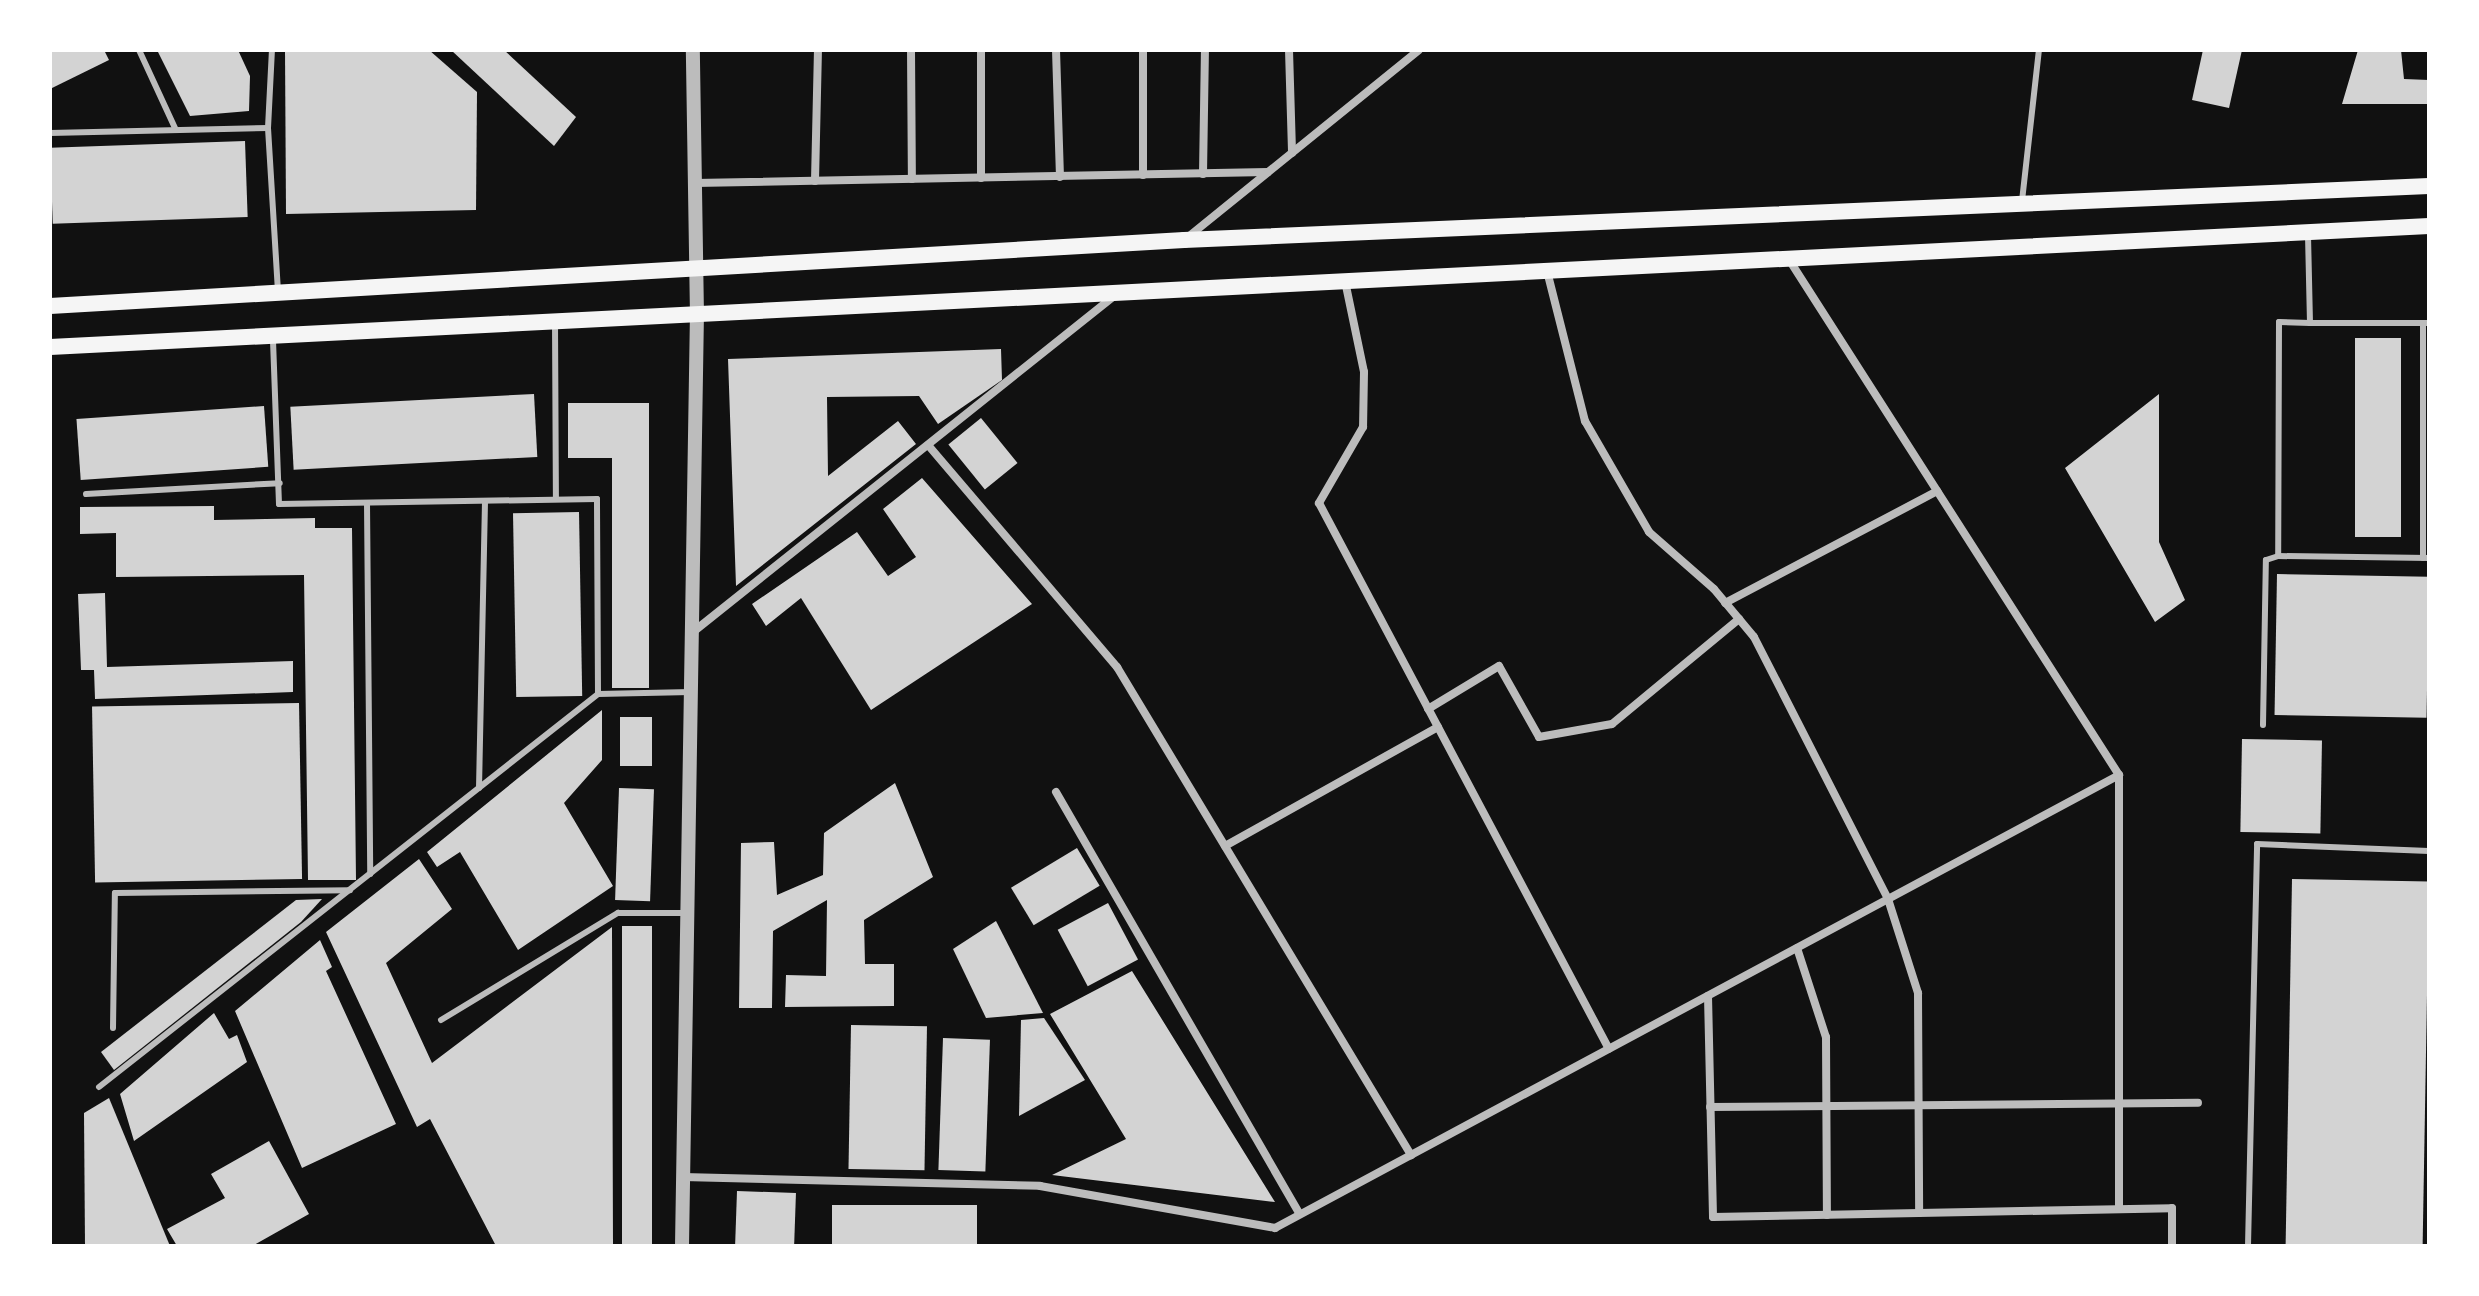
<!DOCTYPE html>
<html>
<head>
<meta charset="utf-8">
<style>
	body { margin:0 }
	#map { position:relative; width:2479px; height:1296px; overflow:hidden; background:#111; font-family:Mulish,sans-serif }
	div>[style] { position:absolute }
	[style*='--x'] { left:calc(var(--x)*1px); top:calc(var(--y)*1px); width:calc(var(--w)*1px); rotate:calc(var(--a)*1deg) }
	.building>* { inset:0; background:#d3d3d3; transform-origin:0 0 }
	.service>* { height:6px; margin:-3px; padding:0 3px; transform-origin:3px; border-radius:3px; background:#bcbcbc }
	.minor>* { height:8px; margin:-4px; padding:0 4px; transform-origin:4px; border-radius:4px; background:#bcbcbc }
	.tertiary>* { height:14px; margin:-7px; padding:0 7px; transform-origin:7px; border-radius:7px; background:#bcbcbc }
	.secondary>* { height:16px; margin:-8px; padding:0 8px; transform-origin:8px; border-radius:8px; background:#f5f5f5 }
	span { translate:-50% -50%; white-space:nowrap; text-align:center; line-height:1.15; -webkit-text-stroke:8px #fff; paint-order:stroke }
	.frame { position:absolute; inset:0; border:52px solid #fff; pointer-events:none }
</style>
</head>
<body>
<div id="map">
	<div class="building">
		<div style="clip-path:polygon(50px 50px,104px 50px,109px 60px,50px 89px)"></div>
		<div style="clip-path:polygon(157px 50px,238px 50px,250px 76px,249px 111px,190px 116px)"></div>
		<div style="clip-path:polygon(285px 50px,429px 50px,477px 92px,476px 210px,286px 214px)"></div>
		<div style="clip-path:polygon(451px 50px,504px 50px,576px 117px,554px 146px)"></div>
		<div style="clip-path:polygon(2203px 50px,2242px 50px,2229px 108px,2192px 100px)"></div>
		<div style="clip-path:polygon(2358px 50px,2401px 50px,2404px 79px,2429px 80px,2429px 104px,2342px 104px)"></div>
		<div style="left:245px;top:141px;width:76px;height:195px;rotate:88deg"></div>
		<div style="left:2355px;top:338px;width:46px;height:199px"></div>
		<div style="clip-path:polygon(1001px 349px,1002px 380px,938px 424px,919px 396px,827px 397px,828px 476px,898px 421px,916px 444px,736px 586px,728px 359px)"></div>
		<div style="left:534px;top:394px;width:63px;height:244px;rotate:87deg"></div>
		<div style="clip-path:polygon(2159px 394px,2159px 542px,2185px 600px,2155px 622px,2065px 468px)"></div>
		<div style="clip-path:polygon(568px 403px,649px 403px,649px 688px,612px 688px,612px 458px,568px 458px)"></div>
		<div style="left:264px;top:406px;width:61px;height:188px;rotate:86deg"></div>
		<div style="left:981px;top:418px;width:58px;height:42px;rotate:51deg"></div>
		<div style="clip-path:polygon(922px 478px,1032px 604px,871px 710px,801px 598px,766px 626px,752px 604px,857px 532px,888px 576px,916px 557px,883px 509px)"></div>
		<div style="clip-path:polygon(214px 506px,214px 520px,315px 518px,315px 528px,352px 528px,356px 880px,308px 880px,304px 575px,116px 577px,116px 533px,80px 534px,80px 507px)"></div>
		<div style="left:579px;top:512px;width:184px;height:66px;rotate:89deg"></div>
		<div style="left:2277px;top:574px;width:152px;height:141px;rotate:1deg"></div>
		<div style="clip-path:polygon(105px 593px,107px 667px,293px 661px,293px 692px,95px 699px,94px 670px,81px 670px,78px 594px)"></div>
		<div style="left:299px;top:703px;width:176px;height:207px;rotate:89deg"></div>
		<div style="clip-path:polygon(602px 710px,602px 760px,564px 803px,613px 886px,518px 950px,460px 852px,437px 867px,427px 852px)"></div>
		<div style="left:620px;top:717px;width:32px;height:49px"></div>
		<div style="left:2242px;top:739px;width:80px;height:93px;rotate:1deg"></div>
		<div style="clip-path:polygon(895px 783px,933px 877px,864px 920px,865px 964px,894px 964px,894px 1006px,785px 1007px,786px 975px,826px 976px,827px 900px,773px 931px,772px 1008px,739px 1008px,741px 843px,774px 842px,777px 895px,823px 875px,824px 833px)"></div>
		<div style="left:619px;top:788px;width:35px;height:112px;rotate:2deg"></div>
		<div style="left:1077px;top:848px;width:44px;height:77px;rotate:59deg"></div>
		<div style="clip-path:polygon(419px 859px,452px 909px,386px 963px,432px 1063px,612px 927px,613px 1246px,496px 1246px,430px 1119px,417px 1127px,326px 932px)"></div>
		<div style="left:2292px;top:879px;width:137px;height:367px;rotate:1deg"></div>
		<div style="clip-path:polygon(322px 899px,301px 922px,114px 1070px,101px 1052px,296px 900px)"></div>
		<div style="left:1108px;top:903px;width:64px;height:57px;rotate:62deg"></div>
		<div style="clip-path:polygon(996px 921px,1043px 1013px,986px 1018px,953px 949px)"></div>
		<div style="left:622px;top:926px;width:30px;height:320px"></div>
		<div style="clip-path:polygon(320px 940px,332px 967px,326px 971px,396px 1124px,302px 1168px,235px 1011px)"></div>
		<div style="clip-path:polygon(1132px 971px,1275px 1202px,1052px 1175px,1126px 1139px,1050px 1014px)"></div>
		<div style="clip-path:polygon(214px 1013px,229px 1039px,237px 1035px,247px 1062px,134px 1141px,120px 1094px)"></div>
		<div style="clip-path:polygon(1044px 1018px,1085px 1080px,1019px 1116px,1021px 1020px)"></div>
		<div style="left:851px;top:1025px;width:76px;height:144px;rotate:1deg"></div>
		<div style="left:943px;top:1038px;width:47px;height:132px;rotate:2deg"></div>
		<div style="clip-path:polygon(109px 1098px,170px 1246px,85px 1246px,84px 1113px)"></div>
		<div style="clip-path:polygon(269px 1141px,309px 1214px,252px 1246px,177px 1246px,167px 1229px,225px 1198px,211px 1174px)"></div>
		<div style="left:737px;top:1191px;width:59px;height:55px;rotate:2deg"></div>
		<div style="left:832px;top:1205px;width:145px;height:41px"></div>
	</div>
	<div class="service">
		<div style="--x:139;--y:50;--w:88;--a:65.2"></div>
		<div style="--x:268;--y:128;--w:165;--a:86.5"></div>
		<div style="--x:50;--y:133;--w:218;--a:-1.3"></div>
		<div style="--x:268;--y:128;--w:78;--a:-87.1"></div>
		<div style="--x:2022;--y:201;--w:152;--a:-83.6"></div>
		<div style="--x:2308;--y:235;--w:88;--a:88.7"></div>
		<div style="--x:2310;--y:323;--w:31;--a:-178"></div>
		<div style="--x:2279;--y:322;--w:234;--a:90.2"></div>
		<div style="--x:2278;--y:556;--w:151;--a:0.8"></div>
		<div style="--x:555;--y:323;--w:176;--a:89.7"></div>
		<div style="--x:2310;--y:323;--w:119;--a:0"></div>
		<div style="--x:2423;--y:323;--w:235;--a:90"></div>
		<div style="--x:86;--y:494;--w:194;--a:-3.2"></div>
		<div style="--x:367;--y:503;--w:371;--a:89.5"></div>
		<div style="--x:598;--y:694;--w:93;--a:-1.2"></div>
		<div style="--x:2263;--y:725;--w:165;--a:-89"></div>
		<div style="--x:2266;--y:560;--w:13;--a:-18"></div>
		<div style="--x:479;--y:788;--w:287;--a:-88.8"></div>
		<div style="--x:441;--y:1020;--w:207;--a:-31.2"></div>
		<div style="--x:618;--y:913;--w:69;--a:0"></div>
		<div style="--x:113;--y:1028;--w:135;--a:-89.2"></div>
		<div style="--x:115;--y:893;--w:235;--a:-0.7"></div>
		<div style="--x:99;--y:1087;--w:635;--a:-38.22"></div>
		<div style="--x:598;--y:694;--w:195;--a:-90.3"></div>
		<div style="--x:597;--y:499;--w:318;--a:179.1"></div>
		<div style="--x:279;--y:504;--w:167;--a:-92.1"></div>
		<div style="--x:2248;--y:1246;--w:402;--a:-88.7"></div>
		<div style="--x:2257;--y:844;--w:172;--a:2.3"></div>
	</div>
	<div class="minor">
		<div style="--x:911;--y:50;--w:129;--a:89.6"></div>
		<div style="--x:981;--y:50;--w:128;--a:90"></div>
		<div style="--x:1056;--y:50;--w:127;--a:88.2"></div>
		<div style="--x:1289;--y:50;--w:103;--a:88.3"></div>
		<div style="--x:1203;--y:174;--w:124;--a:-89.1"></div>
		<div style="--x:1143;--y:175;--w:125;--a:-90"></div>
		<div style="--x:815;--y:181;--w:131;--a:-88.7"></div>
		<div style="--x:695;--y:183;--w:573;--a:-1.1"></div>
		<div style="--x:1188;--y:237;--w:297;--a:-39"></div>
		<div style="--x:1547;--y:271;--w:155;--a:75.8"></div>
		<div style="--x:1585;--y:421;--w:128;--a:60"></div>
		<div style="--x:1649;--y:532;--w:86;--a:41.2"></div>
		<div style="--x:1714;--y:589;--w:62;--a:50.2"></div>
		<div style="--x:1754;--y:637;--w:294;--a:62.9"></div>
		<div style="--x:1888;--y:899;--w:99;--a:72.3"></div>
		<div style="--x:1918;--y:993;--w:220;--a:89.7"></div>
		<div style="--x:1345;--y:281;--w:93;--a:78.2"></div>
		<div style="--x:1364;--y:372;--w:55;--a:91"></div>
		<div style="--x:1363;--y:427;--w:88;--a:120.1"></div>
		<div style="--x:1319;--y:503;--w:618;--a:62.03"></div>
		<div style="--x:928;--y:445;--w:292;--a:49.6"></div>
		<div style="--x:1117;--y:667;--w:570;--a:58.93"></div>
		<div style="--x:1725;--y:603;--w:240;--a:-27.8"></div>
		<div style="--x:693;--y:632;--w:539;--a:-38.59"></div>
		<div style="--x:1428;--y:709;--w:83;--a:-31.2"></div>
		<div style="--x:1499;--y:666;--w:81;--a:60.6"></div>
		<div style="--x:1539;--y:737;--w:74;--a:-10.1"></div>
		<div style="--x:1612;--y:724;--w:165;--a:-39.6"></div>
		<div style="--x:1056;--y:792;--w:487;--a:60"></div>
		<div style="--x:1225;--y:846;--w:244;--a:-29.2"></div>
		<div style="--x:1797;--y:948;--w:94;--a:72"></div>
		<div style="--x:1826;--y:1037;--w:178;--a:89.7"></div>
		<div style="--x:1708;--y:996;--w:221;--a:88.7"></div>
		<div style="--x:1713;--y:1217;--w:459;--a:-1.1"></div>
		<div style="--x:2172;--y:1208;--w:38;--a:90"></div>
		<div style="--x:1710;--y:1107;--w:488;--a:-0.5"></div>
		<div style="--x:683;--y:1177;--w:357;--a:1.4"></div>
		<div style="--x:1040;--y:1186;--w:239;--a:10.1"></div>
		<div style="--x:1275;--y:1228;--w:958;--a:-28.22"></div>
		<div style="--x:2119;--y:775;--w:614;--a:-122.63"></div>
		<div style="--x:2119;--y:1209;--w:434;--a:-90"></div>
	</div>
	<div class="tertiary">
		<div style="--x:682;--y:1246;--w:930;--a:-89.08"></div>
		<div style="--x:697;--y:316;--w:266;--a:-90.9"></div>
	</div>
	<div class="secondary">
		<div style="--x:50;--y:306;--w:1136;--a:-3.33"></div>
		<div style="--x:1184;--y:240;--w:1246;--a:-2.48"></div>
		<div style="--x:50;--y:347;--w:2382;--a:-2.91"></div>
	</div>
	<div class="frame"></div>
</div>
</body>
</html>
